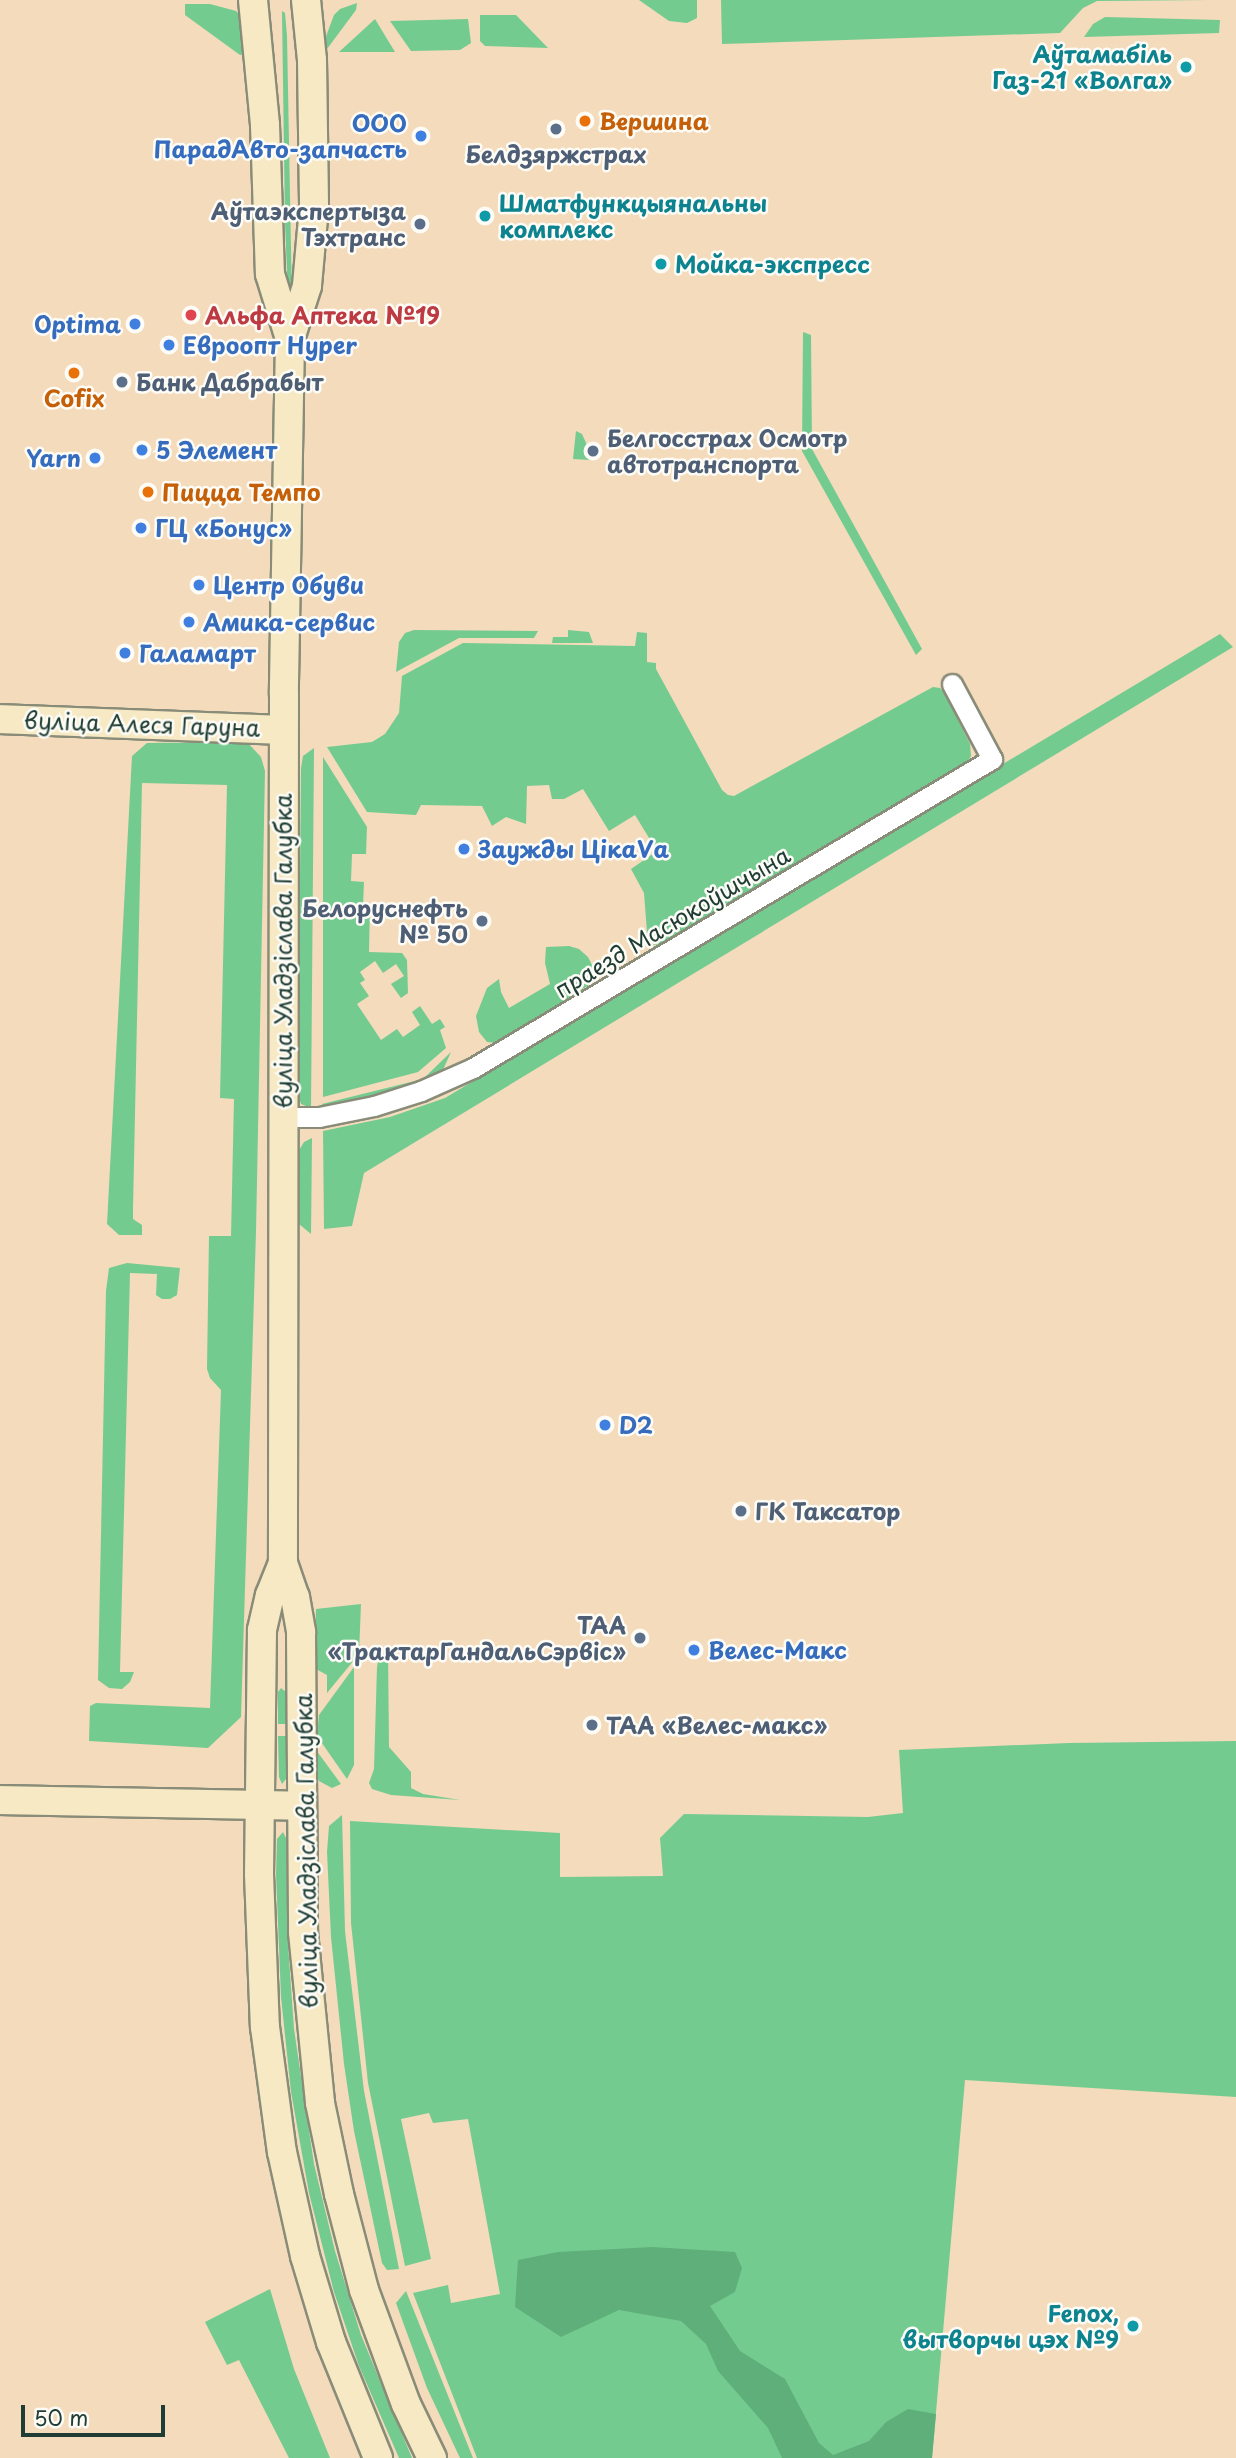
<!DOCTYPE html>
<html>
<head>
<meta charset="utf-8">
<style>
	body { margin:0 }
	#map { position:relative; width:1236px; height:2458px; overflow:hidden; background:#f3dbbb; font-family:"Playpen Sans",sans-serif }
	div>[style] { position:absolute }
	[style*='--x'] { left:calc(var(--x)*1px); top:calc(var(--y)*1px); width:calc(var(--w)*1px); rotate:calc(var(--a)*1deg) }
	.green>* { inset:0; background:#74cb90 }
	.forest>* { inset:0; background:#5faf7a }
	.roads { filter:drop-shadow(2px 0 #898c78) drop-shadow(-2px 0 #898c78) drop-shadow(0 2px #898c78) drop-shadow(0 -2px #898c78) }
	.street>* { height:19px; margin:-9.5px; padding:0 9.5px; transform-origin:9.5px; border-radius:9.5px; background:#fff }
	.secondary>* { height:28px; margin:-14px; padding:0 14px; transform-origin:14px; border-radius:14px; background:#f6e9c3 }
	.dots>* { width:19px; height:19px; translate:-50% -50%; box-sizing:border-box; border:4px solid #fdfcf7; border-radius:50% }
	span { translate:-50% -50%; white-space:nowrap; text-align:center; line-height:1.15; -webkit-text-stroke:5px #fdfcf7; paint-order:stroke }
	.culture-label { font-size:23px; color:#0d838f; font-weight:700 }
	.right { translate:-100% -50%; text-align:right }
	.left { translate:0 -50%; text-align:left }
	.food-label { font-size:23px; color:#c56008; font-weight:700 }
	.shop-label { font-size:23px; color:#366cbe; font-weight:700 }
	.service-label { font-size:23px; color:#4e5e75; font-weight:700 }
	.health-label { font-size:23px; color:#be3a42; font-weight:700 }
	.street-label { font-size:23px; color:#1f3d34 }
	.scale { position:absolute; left:21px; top:2405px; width:144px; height:32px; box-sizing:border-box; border:4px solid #1f3d34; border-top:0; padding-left:9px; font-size:21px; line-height:24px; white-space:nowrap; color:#1f3d34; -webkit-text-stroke:5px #fdfcf7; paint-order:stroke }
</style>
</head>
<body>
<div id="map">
	<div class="green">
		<div style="clip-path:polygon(639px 0,697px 0,697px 18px,687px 23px,669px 21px)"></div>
		<div style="clip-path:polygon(721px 0,1209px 0,1097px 1px,1083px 8px,1060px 33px,722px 44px)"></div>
		<div style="clip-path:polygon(357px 3px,356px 10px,327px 49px,325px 39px,334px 15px,340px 9px)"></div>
		<div style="clip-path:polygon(185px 4px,210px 4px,236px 11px,245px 20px,257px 53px,240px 55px,185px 15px)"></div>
		<div style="clip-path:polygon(282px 11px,285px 13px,287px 36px,292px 301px,288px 296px,285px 222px)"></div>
		<div style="clip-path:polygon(480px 15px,516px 15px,548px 48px,485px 46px,480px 41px)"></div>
		<div style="clip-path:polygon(1105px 17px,1220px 20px,1219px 33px,1084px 37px,1093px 24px)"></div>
		<div style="clip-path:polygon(375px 19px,395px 52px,339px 52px)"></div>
		<div style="clip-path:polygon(468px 19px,471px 43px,460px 50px,411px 51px,390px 21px)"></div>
		<div style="clip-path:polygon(803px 332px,811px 335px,812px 449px,922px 649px,916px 655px,802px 451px)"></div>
		<div style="clip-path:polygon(576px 431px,582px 434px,591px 454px,590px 460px,573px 459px)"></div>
		<div style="clip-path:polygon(414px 630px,538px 631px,534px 638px,459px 638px,396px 672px,399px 642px,405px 633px)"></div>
		<div style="clip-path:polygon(568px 630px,589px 632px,593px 643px,552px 643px,553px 637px,568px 637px)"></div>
		<div style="clip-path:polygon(637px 632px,647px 633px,647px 662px,656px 663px,656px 669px,722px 790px,728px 795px,734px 796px,933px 687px,940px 688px,945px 694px,970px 744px,971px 756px,967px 763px,664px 943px,656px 945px,650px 944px,643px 935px,647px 932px,644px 893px,631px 869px,657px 851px,635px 815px,609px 831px,583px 789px,564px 799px,552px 799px,549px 785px,527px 786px,526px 824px,506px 817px,492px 826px,482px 806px,421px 805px,416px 815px,367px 812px,327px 747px,372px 742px,385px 734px,399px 713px,402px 676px,463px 643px,635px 646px)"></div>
		<div style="clip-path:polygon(1220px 634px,1233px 647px,364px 1173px,352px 1226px,324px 1229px,323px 1131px,390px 1117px,445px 1098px)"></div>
		<div style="clip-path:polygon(247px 742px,261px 757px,265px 771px,256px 1232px,241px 1717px,208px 1748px,89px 1741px,90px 1706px,96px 1703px,210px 1708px,221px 1390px,210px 1378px,207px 1369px,209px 1236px,231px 1236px,234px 1099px,220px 1098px,227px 785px,142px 783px,133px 1209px,133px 1219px,142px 1225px,142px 1235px,119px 1235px,107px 1224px,132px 756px,147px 743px)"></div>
		<div style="clip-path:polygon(314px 748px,311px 1108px,301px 1104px,298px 1095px,301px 768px,303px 756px)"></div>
		<div style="clip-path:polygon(323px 757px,367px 827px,366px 854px,352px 854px,351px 881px,364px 882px,363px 906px,370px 906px,369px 952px,402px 953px,407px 960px,408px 993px,401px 998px,391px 984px,404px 976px,396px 964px,383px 973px,375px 961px,360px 972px,365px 980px,360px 983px,369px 996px,357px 1004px,381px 1040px,397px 1029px,403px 1037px,420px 1025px,412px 1012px,420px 1006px,432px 1024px,440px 1019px,445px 1027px,440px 1030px,446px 1048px,418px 1072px,323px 1097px)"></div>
		<div style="clip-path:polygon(569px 946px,579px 949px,588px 957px,593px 967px,589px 985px,496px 1043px,487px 1042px,479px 1032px,476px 1016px,487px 988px,499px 979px,501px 992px,509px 1008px,550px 984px,545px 963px,546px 947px)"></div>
		<div style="clip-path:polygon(451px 1052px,442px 1072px,423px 1086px,321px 1109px,322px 1104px,423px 1079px)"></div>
		<div style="clip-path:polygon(312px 1138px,311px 1234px,299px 1224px,296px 1216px,296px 1155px,304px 1142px)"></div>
		<div style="clip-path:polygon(127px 1263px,180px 1268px,177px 1295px,170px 1299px,162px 1299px,156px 1295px,157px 1274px,130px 1273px,120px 1672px,134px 1672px,130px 1682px,122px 1689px,109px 1688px,98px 1680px,106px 1291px,109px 1268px)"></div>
		<div style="clip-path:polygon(361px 1604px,359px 1654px,327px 1693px,327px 1675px,314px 1668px,316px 1609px)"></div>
		<div style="clip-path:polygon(388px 1648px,389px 1747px,411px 1772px,411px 1788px,423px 1794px,460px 1800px,391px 1795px,372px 1789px,369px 1783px,374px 1769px,377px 1667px,379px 1657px)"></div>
		<div style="clip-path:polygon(354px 1667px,354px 1765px,347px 1779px,317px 1736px,319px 1715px)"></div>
		<div style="clip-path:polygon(281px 1688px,286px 1692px,286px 1724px,278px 1724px,278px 1692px)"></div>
		<div style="clip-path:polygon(278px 1736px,286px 1736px,286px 1779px,282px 1784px,279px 1777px)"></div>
		<div style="clip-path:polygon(1236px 1741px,1236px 2097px,965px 2080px,932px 2458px,477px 2458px,413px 2293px,448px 2285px,451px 2303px,500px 2294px,468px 2119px,433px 2123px,429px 2113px,401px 2119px,431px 2259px,405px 2266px,368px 2083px,351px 1923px,350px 1821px,560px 1833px,560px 1877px,663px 1876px,660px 1838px,684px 1814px,868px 1817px,903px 1813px,899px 1750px,1069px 1743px)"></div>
		<div style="clip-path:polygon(316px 1750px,341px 1784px,332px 1788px,319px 1781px,315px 1773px)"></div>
		<div style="clip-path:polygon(342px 1815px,345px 1931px,364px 2091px,399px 2269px,387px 2270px,382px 2263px,354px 2131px,344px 2064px,331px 1937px,327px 1852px,329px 1826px)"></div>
		<div style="clip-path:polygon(283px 1832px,286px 1838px,288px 1944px,294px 2029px,314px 2164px,335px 2251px,361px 2335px,412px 2458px,399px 2458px,359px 2366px,334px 2292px,309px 2193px,291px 2092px,281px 1997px,276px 1874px,277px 1839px)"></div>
		<div style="clip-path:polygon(270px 2289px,294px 2369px,330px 2458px,289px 2458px,239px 2360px,227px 2365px,205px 2322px)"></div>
		<div style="clip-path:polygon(406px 2291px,473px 2458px,460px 2458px,427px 2388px,396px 2303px)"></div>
	</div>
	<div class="forest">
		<div style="clip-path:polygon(652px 2247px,735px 2252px,742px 2268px,735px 2292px,710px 2306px,740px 2351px,785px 2379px,819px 2443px,833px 2455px,869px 2441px,886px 2422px,908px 2409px,936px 2414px,932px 2458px,782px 2458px,768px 2428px,718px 2371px,706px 2344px,681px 2321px,619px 2310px,561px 2337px,515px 2307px,518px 2260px,558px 2252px)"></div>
	</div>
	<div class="roads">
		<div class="street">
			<div style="--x:282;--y:1117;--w:37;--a:0"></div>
			<div style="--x:319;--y:1117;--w:56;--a:-11.3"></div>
			<div style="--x:374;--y:1106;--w:49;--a:-17.7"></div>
			<div style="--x:421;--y:1091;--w:57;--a:-23.9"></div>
			<div style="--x:473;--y:1068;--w:604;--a:-30.77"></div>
			<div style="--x:992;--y:759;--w:85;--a:-118.1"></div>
		</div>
		<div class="secondary">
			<div style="--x:253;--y:0;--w:126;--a:84.5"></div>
			<div style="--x:265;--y:125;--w:149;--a:88.1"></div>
			<div style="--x:270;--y:274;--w:68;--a:72.9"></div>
			<div style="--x:306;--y:0;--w:60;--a:84.3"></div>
			<div style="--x:312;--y:60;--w:147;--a:89.2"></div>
			<div style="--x:314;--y:207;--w:79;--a:95.1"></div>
			<div style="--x:307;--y:286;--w:56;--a:107.8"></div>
			<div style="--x:290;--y:339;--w:355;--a:91"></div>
			<div style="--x:284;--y:694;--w:869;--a:90.07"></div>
			<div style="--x:283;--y:1563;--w:36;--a:71"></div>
			<div style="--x:295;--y:1597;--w:36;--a:80"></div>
			<div style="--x:301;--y:1632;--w:300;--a:89.6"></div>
			<div style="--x:303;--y:1932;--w:172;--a:84.3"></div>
			<div style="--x:320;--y:2103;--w:93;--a:78.2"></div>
			<div style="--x:339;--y:2194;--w:99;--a:75.4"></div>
			<div style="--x:364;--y:2290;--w:121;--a:69.8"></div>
			<div style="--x:406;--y:2404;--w:60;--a:64.3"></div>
			<div style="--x:0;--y:719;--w:283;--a:2.2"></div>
			<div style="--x:283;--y:1563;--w:35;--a:112"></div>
			<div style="--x:270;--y:1595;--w:36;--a:103"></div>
			<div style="--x:262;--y:1630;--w:244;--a:90.7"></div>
			<div style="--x:259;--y:1874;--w:153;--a:87.8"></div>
			<div style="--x:265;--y:2027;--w:126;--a:82.3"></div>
			<div style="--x:282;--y:2152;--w:107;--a:77.5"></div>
			<div style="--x:305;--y:2256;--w:90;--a:73.2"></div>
			<div style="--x:331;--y:2342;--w:125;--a:67.9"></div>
			<div style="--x:0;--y:1800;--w:301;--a:1.1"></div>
		</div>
	</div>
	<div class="dots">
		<div style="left:1186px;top:67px;background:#0f9aa8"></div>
		<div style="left:585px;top:121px;background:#e8710a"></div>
		<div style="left:556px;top:129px;background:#5c6f8a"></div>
		<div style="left:421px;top:136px;background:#3f7fe0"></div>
		<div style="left:485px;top:216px;background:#0f9aa8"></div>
		<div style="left:420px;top:224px;background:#5c6f8a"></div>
		<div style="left:661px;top:264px;background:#0f9aa8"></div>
		<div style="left:191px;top:315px;background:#e0444e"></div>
		<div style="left:135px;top:324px;background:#3f7fe0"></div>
		<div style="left:169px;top:345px;background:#3f7fe0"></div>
		<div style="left:74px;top:373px;background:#e8710a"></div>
		<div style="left:122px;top:382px;background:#5c6f8a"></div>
		<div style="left:142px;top:450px;background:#3f7fe0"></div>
		<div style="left:593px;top:451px;background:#5c6f8a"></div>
		<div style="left:95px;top:458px;background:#3f7fe0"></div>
		<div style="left:148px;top:492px;background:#e8710a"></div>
		<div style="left:141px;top:528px;background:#3f7fe0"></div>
		<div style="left:199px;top:585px;background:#3f7fe0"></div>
		<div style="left:189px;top:622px;background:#3f7fe0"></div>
		<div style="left:125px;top:653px;background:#3f7fe0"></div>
		<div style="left:464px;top:849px;background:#3f7fe0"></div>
		<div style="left:482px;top:921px;background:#5c6f8a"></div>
		<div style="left:605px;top:1425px;background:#3f7fe0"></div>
		<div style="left:741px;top:1511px;background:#5c6f8a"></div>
		<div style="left:640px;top:1638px;background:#5c6f8a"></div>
		<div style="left:694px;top:1650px;background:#3f7fe0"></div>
		<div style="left:592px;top:1725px;background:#5c6f8a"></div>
		<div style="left:1133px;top:2326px;background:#0f9aa8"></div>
	</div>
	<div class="culture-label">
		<span class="right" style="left:1172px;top:67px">Аўтамабіль<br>Газ-21 «Волга»</span>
		<span class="left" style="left:499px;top:216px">Шматфункцыянальны<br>комплекс</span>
		<span class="left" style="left:675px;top:264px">Мойка-экспресс</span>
		<span class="right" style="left:1119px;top:2326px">Fenox,<br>вытворчы цэх №9</span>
	</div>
	<div class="food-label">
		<span class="left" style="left:599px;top:121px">Вершина</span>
		<span style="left:74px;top:398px">Cofix</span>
		<span class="left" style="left:162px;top:492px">Пицца Темпо</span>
	</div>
	<div class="shop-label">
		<span class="right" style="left:407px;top:136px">ООО<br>ПарадАвто-запчасть</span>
		<span class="right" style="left:121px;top:324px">Optima</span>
		<span class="left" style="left:183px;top:345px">Евроопт Hyper</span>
		<span class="left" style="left:156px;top:450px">5 Элемент</span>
		<span class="right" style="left:81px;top:458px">Yarn</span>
		<span class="left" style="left:155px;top:528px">ГЦ «Бонус»</span>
		<span class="left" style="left:213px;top:585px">Центр Обуви</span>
		<span class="left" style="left:203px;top:622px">Амика-сервис</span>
		<span class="left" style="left:139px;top:653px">Галамарт</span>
		<span class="left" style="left:478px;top:849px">Заужды ЦікаVа</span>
		<span class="left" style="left:619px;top:1425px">D2</span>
		<span class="left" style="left:708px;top:1650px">Велес-Макс</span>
	</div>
	<div class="service-label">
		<span style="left:556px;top:154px">Белдзяржстрах</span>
		<span class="right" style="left:406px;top:224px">Аўтаэкспертыза<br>Тэхтранс</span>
		<span class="left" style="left:136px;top:382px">Банк Дабрабыт</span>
		<span class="left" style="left:607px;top:451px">Белгосстрах Осмотр<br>автотранспорта</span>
		<span class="right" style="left:468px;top:921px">Белоруснефть<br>№ 50</span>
		<span class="left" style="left:755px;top:1511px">ГК Таксатор</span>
		<span class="right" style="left:626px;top:1638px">ТАА<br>«ТрактарГандальСэрвіс»</span>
		<span class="left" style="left:606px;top:1725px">ТАА «Велес-макс»</span>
	</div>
	<div class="health-label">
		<span class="left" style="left:205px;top:315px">Альфа Аптека №19</span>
	</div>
	<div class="street-label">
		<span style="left:142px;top:724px;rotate:2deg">вуліца Алеся Гаруна</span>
		<span style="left:672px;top:922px;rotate:-31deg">праезд Масюкоўшчына</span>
		<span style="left:283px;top:951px;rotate:-90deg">вуліца Уладзіслава Галубка</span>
		<span style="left:306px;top:1851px;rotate:-91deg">вуліца Уладзіслава Галубка</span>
	</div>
	<div class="scale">50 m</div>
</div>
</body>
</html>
